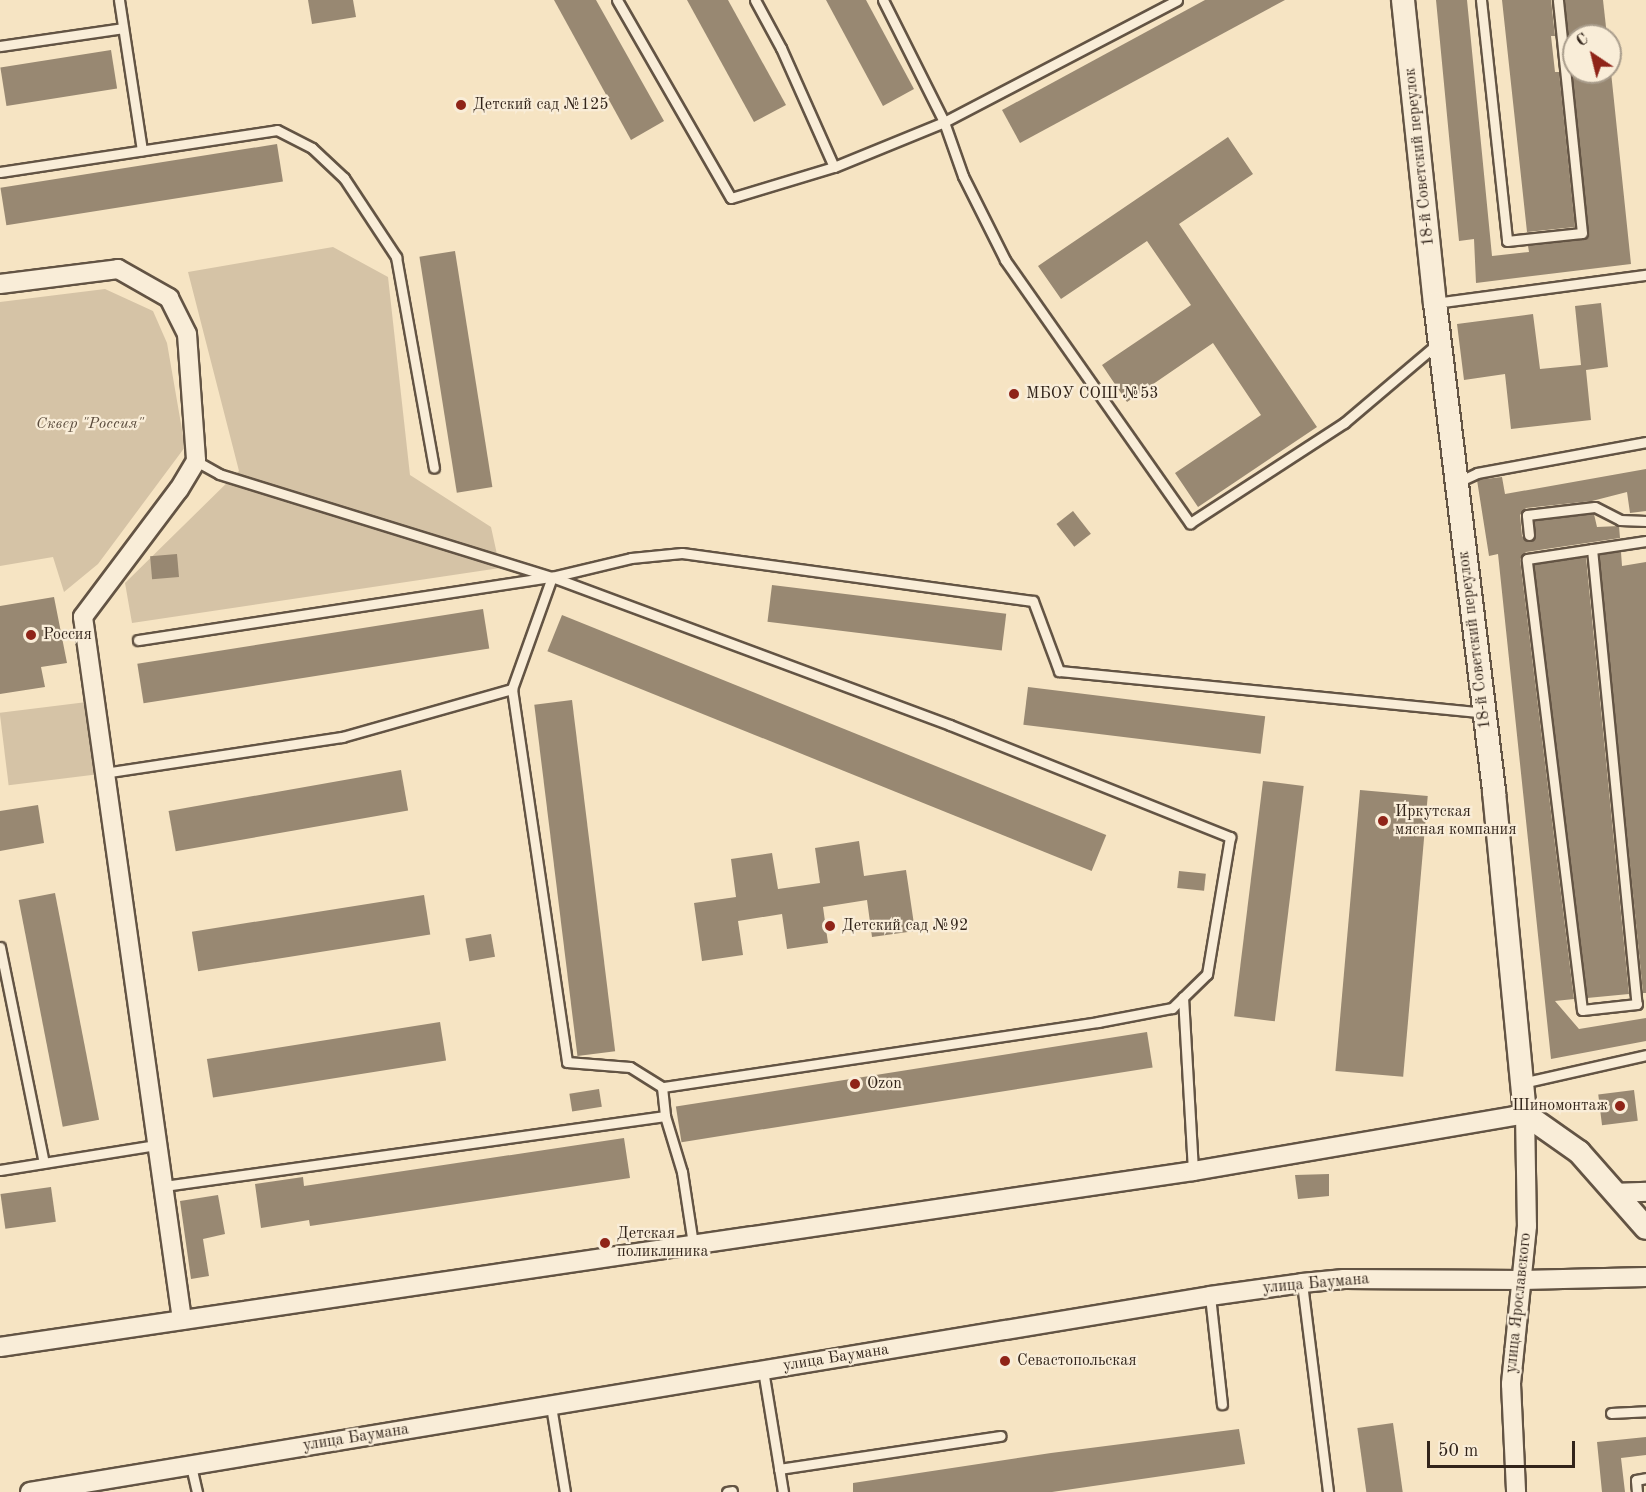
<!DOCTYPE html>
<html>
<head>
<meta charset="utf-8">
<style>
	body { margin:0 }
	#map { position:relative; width:1646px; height:1492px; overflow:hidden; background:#f6e4c3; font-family:"Old Standard TT",serif }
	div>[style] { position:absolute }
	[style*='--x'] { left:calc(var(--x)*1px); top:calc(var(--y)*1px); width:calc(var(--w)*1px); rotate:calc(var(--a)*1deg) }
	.green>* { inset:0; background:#d5c3a6; transform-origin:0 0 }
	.building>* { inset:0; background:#988872; transform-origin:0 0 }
	.roads { filter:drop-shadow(2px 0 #635444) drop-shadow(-2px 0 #635444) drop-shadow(0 2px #635444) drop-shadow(0 -2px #635444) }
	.service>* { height:9px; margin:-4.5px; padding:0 4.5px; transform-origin:4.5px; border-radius:4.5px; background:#f9edd8 }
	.minor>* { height:18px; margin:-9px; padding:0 9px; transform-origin:9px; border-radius:9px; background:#f9edd8 }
	.tertiary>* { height:22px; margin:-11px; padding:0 11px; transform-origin:11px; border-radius:11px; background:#f9edd8 }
	.dots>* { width:16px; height:16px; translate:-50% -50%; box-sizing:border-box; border:3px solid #f9edd8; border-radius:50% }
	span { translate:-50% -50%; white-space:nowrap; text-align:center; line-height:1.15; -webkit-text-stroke:4.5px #f9edd8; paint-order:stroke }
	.poi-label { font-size:16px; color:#32241a }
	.left { translate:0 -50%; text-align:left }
	.right { translate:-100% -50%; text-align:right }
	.street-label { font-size:16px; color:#32241a }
	.park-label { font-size:16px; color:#5b4c3d; font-style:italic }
	.north { position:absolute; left:1562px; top:24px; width:60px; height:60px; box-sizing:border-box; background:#f9edd8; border:2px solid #a99d8c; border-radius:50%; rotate:325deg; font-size:16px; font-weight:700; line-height:24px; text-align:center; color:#32241a }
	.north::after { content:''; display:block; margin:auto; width:21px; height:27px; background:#8f2418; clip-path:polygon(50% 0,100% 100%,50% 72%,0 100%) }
	.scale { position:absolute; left:1427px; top:1441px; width:148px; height:27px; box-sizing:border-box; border:3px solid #32241a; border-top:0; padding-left:8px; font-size:18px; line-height:21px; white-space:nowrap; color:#32241a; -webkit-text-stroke:4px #f9edd8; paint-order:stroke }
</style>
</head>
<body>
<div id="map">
	<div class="green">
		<div style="clip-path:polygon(333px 247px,388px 277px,410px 475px,491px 527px,500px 568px,132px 623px,125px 583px,239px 471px,188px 272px)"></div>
		<div style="clip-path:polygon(105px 289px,153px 311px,167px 343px,185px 447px,98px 564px,64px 592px,53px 557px,0 566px,0 302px)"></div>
		<div style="left:95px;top:701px;width:73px;height:96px;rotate:83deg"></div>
	</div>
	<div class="building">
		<div style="clip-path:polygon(308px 0,353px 0,356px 17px,312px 24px)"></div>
		<div style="clip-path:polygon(554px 0,596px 0,664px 121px,631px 140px)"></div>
		<div style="clip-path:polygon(687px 0,728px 0,786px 105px,754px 122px)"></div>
		<div style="clip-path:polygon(826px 0,866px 0,914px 89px,883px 106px)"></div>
		<div style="clip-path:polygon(1205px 0,1285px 0,1020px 143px,1002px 110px)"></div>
		<div style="clip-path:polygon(1436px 0,1467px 0,1492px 256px,1529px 252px,1528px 246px,1583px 240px,1588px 236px,1572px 72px,1611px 72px,1631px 264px,1476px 283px,1474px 239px,1459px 241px)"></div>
		<div style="clip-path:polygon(1502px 0,1551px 0,1555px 36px,1551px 36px,1555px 72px,1559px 72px,1575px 227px,1527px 232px)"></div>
		<div style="clip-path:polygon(1565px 0,1603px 0,1607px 36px,1568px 36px)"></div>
		<div style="left:111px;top:50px;width:39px;height:112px;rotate:81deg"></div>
		<div style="clip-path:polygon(1228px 137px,1253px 174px,1179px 224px,1317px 427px,1198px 507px,1175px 473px,1261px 415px,1213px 343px,1127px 402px,1102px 365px,1191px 305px,1147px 241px,1061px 299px,1038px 266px)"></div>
		<div style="left:277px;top:144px;width:38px;height:280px;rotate:81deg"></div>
		<div style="left:455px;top:251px;width:239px;height:36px;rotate:81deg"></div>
		<div style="clip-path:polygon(1601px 303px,1608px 367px,1586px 370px,1591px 420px,1511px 429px,1505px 374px,1464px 380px,1457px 324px,1533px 314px,1540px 369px,1581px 365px,1575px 306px)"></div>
		<div style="clip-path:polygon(1646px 469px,1646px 511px,1630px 513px,1627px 492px,1592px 501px,1526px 508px,1520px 515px,1522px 536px,1527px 541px,1535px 537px,1534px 521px,1594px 514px,1597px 527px,1619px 526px,1620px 538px,1526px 552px,1520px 559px,1574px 999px,1555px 1001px,1579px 1029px,1646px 1018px,1646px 1041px,1551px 1059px,1498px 554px,1489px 556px,1477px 480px,1502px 477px,1505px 494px)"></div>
		<div style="left:1073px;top:511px;width:29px;height:21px;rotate:52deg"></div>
		<div style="clip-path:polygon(1621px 552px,1622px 566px,1646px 562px,1646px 993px,1643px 993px,1599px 555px)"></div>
		<div style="left:177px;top:554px;width:23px;height:27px;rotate:85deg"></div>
		<div style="clip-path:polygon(1586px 557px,1629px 994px,1587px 998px,1534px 565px)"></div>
		<div style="left:772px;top:585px;width:236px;height:37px;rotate:7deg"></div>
		<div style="clip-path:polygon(54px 597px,67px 663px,41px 667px,45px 687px,0 694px,0 606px)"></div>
		<div style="left:483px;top:609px;width:40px;height:350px;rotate:81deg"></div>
		<div style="left:562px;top:615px;width:587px;height:39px;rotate:22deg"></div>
		<div style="left:1028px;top:687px;width:239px;height:38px;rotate:7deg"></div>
		<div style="left:572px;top:700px;width:354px;height:38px;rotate:83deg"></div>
		<div style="left:401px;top:770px;width:41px;height:236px;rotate:80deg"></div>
		<div style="left:1263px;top:781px;width:41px;height:237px;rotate:7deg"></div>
		<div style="left:1360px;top:790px;width:68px;height:282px;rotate:5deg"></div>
		<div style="clip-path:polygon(38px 805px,44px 843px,0 851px,0 811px)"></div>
		<div style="clip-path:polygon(859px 841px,864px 876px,906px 870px,915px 931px,872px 937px,867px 900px,823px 907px,828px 943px,787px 949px,782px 914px,738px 921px,743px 955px,702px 961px,694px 903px,736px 897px,731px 859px,772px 853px,778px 889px,820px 883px,815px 848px)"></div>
		<div style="left:1179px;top:871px;width:27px;height:17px;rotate:6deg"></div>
		<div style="left:55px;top:893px;width:231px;height:37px;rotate:79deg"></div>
		<div style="left:424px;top:895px;width:40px;height:235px;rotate:81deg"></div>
		<div style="left:491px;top:934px;width:23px;height:26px;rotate:80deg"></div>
		<div style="left:440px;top:1022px;width:39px;height:236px;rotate:81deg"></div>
		<div style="left:1147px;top:1032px;width:36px;height:477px;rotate:81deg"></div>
		<div style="left:599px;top:1089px;width:18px;height:30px;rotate:81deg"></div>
		<div style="left:1634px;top:1090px;width:31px;height:36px;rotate:83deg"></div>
		<div style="clip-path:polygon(624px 1138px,630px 1178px,310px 1226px,309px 1220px,261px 1228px,255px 1184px,303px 1177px,304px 1186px)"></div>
		<div style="clip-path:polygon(1329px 1174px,1329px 1196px,1298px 1199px,1295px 1175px)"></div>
		<div style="left:51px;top:1187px;width:35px;height:51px;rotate:82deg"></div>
		<div style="clip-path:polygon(218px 1195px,225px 1234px,203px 1239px,209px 1276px,191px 1279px,180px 1201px)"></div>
		<div style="left:1393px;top:1423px;width:70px;height:36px;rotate:82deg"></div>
		<div style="clip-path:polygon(1239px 1429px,1245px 1464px,1052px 1492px,853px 1492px,853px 1483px,1051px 1453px)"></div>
		<div style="clip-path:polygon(1646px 1437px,1646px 1455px,1621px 1458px,1625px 1492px,1602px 1492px,1597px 1442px)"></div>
	</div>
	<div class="roads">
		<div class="service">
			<div style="--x:119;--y:0;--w:152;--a:81.3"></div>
			<div style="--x:617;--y:0;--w:228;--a:60.1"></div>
			<div style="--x:731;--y:198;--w:108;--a:-16.8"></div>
			<div style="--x:834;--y:167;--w:119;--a:-22.2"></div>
			<div style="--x:944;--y:122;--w:263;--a:-27.6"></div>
			<div style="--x:755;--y:0;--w:55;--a:61.6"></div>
			<div style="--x:781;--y:48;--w:130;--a:66"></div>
			<div style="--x:883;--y:0;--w:136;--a:63.4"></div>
			<div style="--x:944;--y:122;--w:57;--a:70.6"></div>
			<div style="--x:963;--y:176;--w:94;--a:63.4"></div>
			<div style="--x:1005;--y:260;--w:322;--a:54.9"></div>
			<div style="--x:1190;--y:523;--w:184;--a:-33"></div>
			<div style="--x:1344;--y:423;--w:122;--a:-40.3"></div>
			<div style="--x:1481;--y:0;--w:242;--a:83.8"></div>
			<div style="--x:1507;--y:241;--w:75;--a:-6.1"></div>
			<div style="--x:1582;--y:233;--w:234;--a:-95.9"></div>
			<div style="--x:0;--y:46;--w:124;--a:-8.3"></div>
			<div style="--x:0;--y:172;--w:280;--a:-8.6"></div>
			<div style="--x:277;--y:130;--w:39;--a:27"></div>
			<div style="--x:312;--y:148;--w:44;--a:43.2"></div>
			<div style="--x:344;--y:178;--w:95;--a:56.6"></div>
			<div style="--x:396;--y:257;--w:214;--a:79.8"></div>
			<div style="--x:1435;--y:303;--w:213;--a:-7.6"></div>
			<div style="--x:196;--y:461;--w:26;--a:29"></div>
			<div style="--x:219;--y:474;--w:349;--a:17.2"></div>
			<div style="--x:552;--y:577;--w:425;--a:20.4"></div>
			<div style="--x:950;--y:725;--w:302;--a:21.8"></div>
			<div style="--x:1230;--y:837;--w:139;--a:99.5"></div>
			<div style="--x:1207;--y:974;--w:49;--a:135.8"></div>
			<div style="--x:1172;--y:1008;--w:75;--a:169.3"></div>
			<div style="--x:1098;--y:1022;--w:441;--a:171.5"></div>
			<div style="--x:1458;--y:482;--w:21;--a:-25"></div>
			<div style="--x:1477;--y:473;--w:172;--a:-10.4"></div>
			<div style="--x:1529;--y:535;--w:20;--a:-96"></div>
			<div style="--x:1527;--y:515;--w:68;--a:-6.7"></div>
			<div style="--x:1595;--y:507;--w:28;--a:27"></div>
			<div style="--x:1620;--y:520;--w:26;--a:2"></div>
			<div style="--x:1592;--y:549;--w:457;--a:84.4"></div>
			<div style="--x:1637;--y:1004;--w:55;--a:173.8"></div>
			<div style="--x:1582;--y:1010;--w:454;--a:-97"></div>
			<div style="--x:1527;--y:559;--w:120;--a:-8.6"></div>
			<div style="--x:552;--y:577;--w:119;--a:109.7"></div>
			<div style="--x:512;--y:689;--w:377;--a:81.6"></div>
			<div style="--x:567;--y:1062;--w:63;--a:4.5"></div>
			<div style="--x:630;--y:1067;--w:38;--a:32"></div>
			<div style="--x:662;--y:1087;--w:29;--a:84"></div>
			<div style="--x:665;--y:1116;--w:59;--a:73.1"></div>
			<div style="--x:682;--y:1172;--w:73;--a:81.3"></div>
			<div style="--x:138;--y:640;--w:419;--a:-8.7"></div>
			<div style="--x:552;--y:577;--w:81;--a:-13.5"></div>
			<div style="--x:631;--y:558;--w:51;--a:-5.6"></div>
			<div style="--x:682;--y:553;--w:354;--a:7.8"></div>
			<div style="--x:1033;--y:601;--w:75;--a:69.6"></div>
			<div style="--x:1059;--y:671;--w:427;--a:5.6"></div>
			<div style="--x:104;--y:773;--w:241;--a:-8.6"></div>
			<div style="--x:342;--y:737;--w:177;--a:-15.8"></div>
			<div style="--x:0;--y:947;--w:220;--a:78.5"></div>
			<div style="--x:1183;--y:997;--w:174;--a:86.7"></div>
			<div style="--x:1522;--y:1083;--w:127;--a:-12.7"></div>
			<div style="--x:0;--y:1170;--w:158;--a:-9.1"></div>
			<div style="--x:164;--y:1186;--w:506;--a:-7.95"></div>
			<div style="--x:1302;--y:1283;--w:211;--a:82.9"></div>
			<div style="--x:1210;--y:1296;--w:109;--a:83.7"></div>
			<div style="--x:763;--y:1370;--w:124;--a:80.7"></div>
			<div style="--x:551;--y:1406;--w:87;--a:80.8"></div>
			<div style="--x:1611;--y:1413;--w:35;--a:-3"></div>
			<div style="--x:191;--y:1466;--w:27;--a:77"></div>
			<div style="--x:779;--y:1469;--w:224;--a:-8.5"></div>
			<div style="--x:727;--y:1492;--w:5;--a:-11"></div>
			<div style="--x:1637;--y:1492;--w:12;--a:-95"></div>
			<div style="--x:1636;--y:1480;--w:10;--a:-11"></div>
		</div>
		<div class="minor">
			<div style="--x:0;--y:284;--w:119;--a:-7.2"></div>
			<div style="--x:118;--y:269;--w:59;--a:29.6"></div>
			<div style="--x:169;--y:298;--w:40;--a:63.4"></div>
			<div style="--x:187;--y:334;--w:127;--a:85.9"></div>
			<div style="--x:196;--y:461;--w:33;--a:121"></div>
			<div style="--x:179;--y:489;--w:160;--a:126.9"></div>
			<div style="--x:83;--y:617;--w:710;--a:81.98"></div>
			<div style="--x:1614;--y:1193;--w:32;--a:-2"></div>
			<div style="--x:0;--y:1347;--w:1206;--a:-8.39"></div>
			<div style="--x:1193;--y:1171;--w:337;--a:-9.7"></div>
			<div style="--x:1525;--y:1114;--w:112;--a:89"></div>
			<div style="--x:1527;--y:1226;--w:159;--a:95.8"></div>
			<div style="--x:1511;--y:1384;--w:108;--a:87.3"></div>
			<div style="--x:30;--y:1492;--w:1196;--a:-9.43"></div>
			<div style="--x:1210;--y:1296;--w:93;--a:-8"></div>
			<div style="--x:1302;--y:1283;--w:42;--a:-5.4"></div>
			<div style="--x:1344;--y:1279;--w:178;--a:0.3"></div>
			<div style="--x:1522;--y:1280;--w:124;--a:-1.4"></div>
		</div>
		<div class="tertiary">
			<div style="--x:1403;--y:0;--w:305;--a:84"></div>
			<div style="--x:1435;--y:303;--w:493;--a:83.1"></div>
			<div style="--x:1494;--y:792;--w:323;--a:84.5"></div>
			<div style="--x:1525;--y:1114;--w:66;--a:35.1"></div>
			<div style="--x:1579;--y:1152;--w:101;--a:48.6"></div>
		</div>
	</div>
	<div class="dots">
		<div style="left:461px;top:105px;background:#8f2418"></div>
		<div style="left:1014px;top:394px;background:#8f2418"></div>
		<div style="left:31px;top:635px;background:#8f2418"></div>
		<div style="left:1383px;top:821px;background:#8f2418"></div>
		<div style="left:830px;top:926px;background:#8f2418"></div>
		<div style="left:855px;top:1084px;background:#8f2418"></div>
		<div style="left:1620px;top:1106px;background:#8f2418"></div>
		<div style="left:605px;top:1243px;background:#8f2418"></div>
		<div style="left:1005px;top:1361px;background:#8f2418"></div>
	</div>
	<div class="poi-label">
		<span class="left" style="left:473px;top:105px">Детский сад №125</span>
		<span class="left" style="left:1026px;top:394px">МБОУ СОШ №53</span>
		<span class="left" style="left:43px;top:635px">Россия</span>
		<span class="left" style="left:1395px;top:821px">Иркутская<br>мясная компания</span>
		<span class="left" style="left:842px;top:926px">Детский сад №92</span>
		<span class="left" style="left:867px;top:1084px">Ozon</span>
		<span class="right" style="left:1608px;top:1106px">Шиномонтаж</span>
		<span class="left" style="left:617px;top:1243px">Детская<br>поликлиника</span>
		<span class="left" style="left:1017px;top:1361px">Севастопольская</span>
	</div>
	<div class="street-label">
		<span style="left:1420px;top:157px;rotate:-96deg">18-й Советский переулок</span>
		<span style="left:1475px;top:640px;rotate:-97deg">18-й Советский переулок</span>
		<span style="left:1316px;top:1284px;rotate:-5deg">улица Баумана</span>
		<span style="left:1519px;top:1303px;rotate:-84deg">улица Ярославского</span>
		<span style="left:836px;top:1358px;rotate:-9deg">улица Баумана</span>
		<span style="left:356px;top:1438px;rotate:-9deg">улица Баумана</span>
	</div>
	<div class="park-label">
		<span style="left:90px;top:424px">Сквер "Россия"</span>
	</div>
	<div class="north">С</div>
	<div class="scale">50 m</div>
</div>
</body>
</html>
